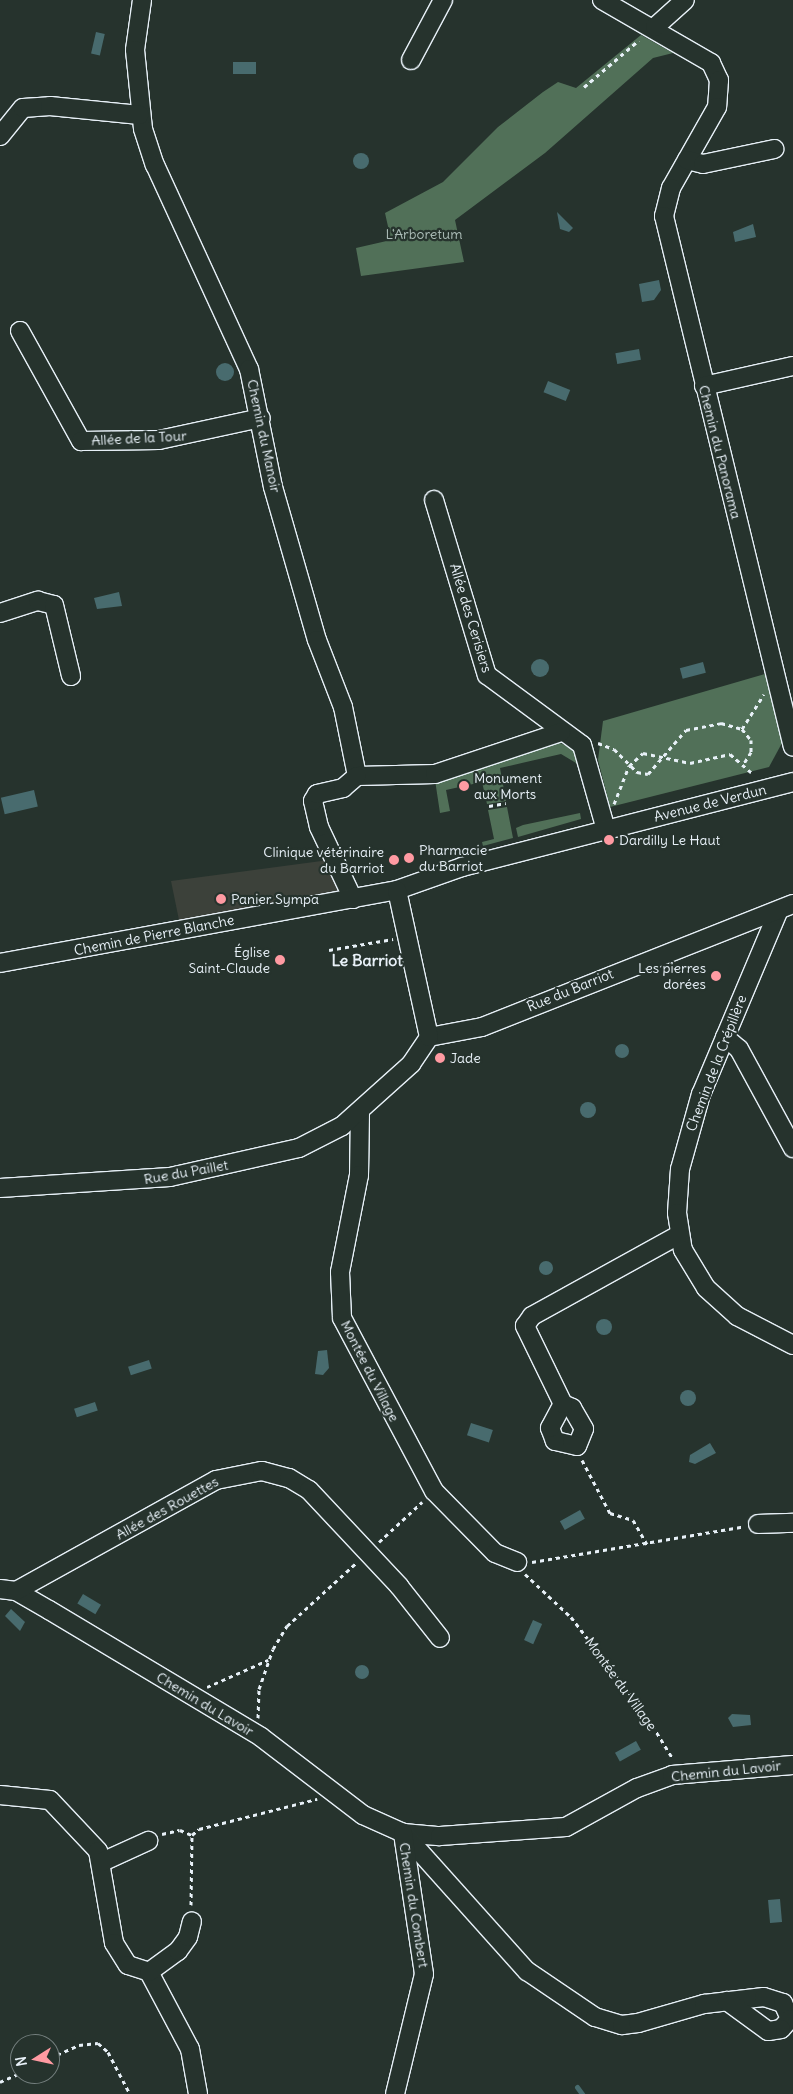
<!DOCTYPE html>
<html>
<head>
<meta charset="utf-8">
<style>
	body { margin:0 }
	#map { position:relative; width:793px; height:2094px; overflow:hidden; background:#26332d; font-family:Delius,sans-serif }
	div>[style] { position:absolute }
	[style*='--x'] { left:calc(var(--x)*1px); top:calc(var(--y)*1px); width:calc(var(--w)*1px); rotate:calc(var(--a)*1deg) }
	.built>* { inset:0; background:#3c413a }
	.green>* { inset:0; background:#517058 }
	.water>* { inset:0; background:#486b6e; transform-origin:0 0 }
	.round { border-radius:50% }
	.stream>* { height:5px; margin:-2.5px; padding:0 2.5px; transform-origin:2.5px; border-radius:2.5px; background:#486b6e }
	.path>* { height:3px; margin-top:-1.5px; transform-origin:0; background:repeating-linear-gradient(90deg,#e8f1f8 0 4px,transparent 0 8px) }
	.roads { filter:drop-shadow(1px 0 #e8f1f8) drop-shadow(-1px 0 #e8f1f8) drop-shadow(0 1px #e8f1f8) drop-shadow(0 -1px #e8f1f8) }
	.minor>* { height:18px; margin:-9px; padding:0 9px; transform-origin:9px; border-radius:9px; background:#26332d }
	.dots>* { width:14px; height:14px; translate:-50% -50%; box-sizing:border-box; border:2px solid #26332d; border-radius:50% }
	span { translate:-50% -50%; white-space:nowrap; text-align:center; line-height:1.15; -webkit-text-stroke:4.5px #26332d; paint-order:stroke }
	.park-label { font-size:14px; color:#acbdb8 }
	.street-label { font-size:14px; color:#e8f1f8 }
	.poi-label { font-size:14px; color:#e8f1f8 }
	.left { translate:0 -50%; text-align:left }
	.right { translate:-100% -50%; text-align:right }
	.quarter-label { font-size:16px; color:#e8f1f8; font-weight:700 }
	.north { position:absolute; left:10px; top:2034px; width:50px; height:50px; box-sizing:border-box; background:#26332d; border:1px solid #747f7e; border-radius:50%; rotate:260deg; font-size:14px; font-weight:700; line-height:20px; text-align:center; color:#e8f1f8 }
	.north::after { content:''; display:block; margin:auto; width:18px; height:22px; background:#ff9aa2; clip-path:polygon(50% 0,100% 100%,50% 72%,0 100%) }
</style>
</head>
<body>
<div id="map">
	<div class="built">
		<div style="clip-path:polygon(329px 860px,342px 894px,180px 925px,171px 881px)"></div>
	</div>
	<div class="green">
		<div style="clip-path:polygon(641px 35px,673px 53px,653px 58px,545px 153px,455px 220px,464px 262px,361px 276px,356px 248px,391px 240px,385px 213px,443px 182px,498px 127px,543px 92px,558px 82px,576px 88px)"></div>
		<div style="clip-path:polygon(765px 674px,782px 743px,769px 767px,610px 807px,598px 760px,603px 721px)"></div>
		<div style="clip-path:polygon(560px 743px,575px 750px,584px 783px,576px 763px,561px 754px,500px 768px,506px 801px,487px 804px,482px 782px,446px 790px,450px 811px,440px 813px,435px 780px)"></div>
		<div style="clip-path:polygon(507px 807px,513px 838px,483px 846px,482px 842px,494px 839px,488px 810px)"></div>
		<div style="clip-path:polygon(580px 813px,581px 819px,518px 837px,516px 828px,523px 825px)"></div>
	</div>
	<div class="water">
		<div style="left:96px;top:32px;width:9px;height:22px;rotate:13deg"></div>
		<div style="left:233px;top:62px;width:23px;height:12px"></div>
		<div class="round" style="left:353px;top:153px;width:16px;height:16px"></div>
		<div style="clip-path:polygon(557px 212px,573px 228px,569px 232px,560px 229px)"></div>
		<div style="clip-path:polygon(753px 224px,756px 237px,735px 242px,733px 232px)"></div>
		<div style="clip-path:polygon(659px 280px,661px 290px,654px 300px,642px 302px,639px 284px)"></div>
		<div style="left:639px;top:349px;width:11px;height:24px;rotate:80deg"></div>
		<div class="round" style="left:216px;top:363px;width:18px;height:18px"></div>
		<div style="left:548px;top:381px;width:24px;height:12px;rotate:22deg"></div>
		<div style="clip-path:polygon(119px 592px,122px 606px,97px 609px,94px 598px)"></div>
		<div class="round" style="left:531px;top:659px;width:18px;height:18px"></div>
		<div style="left:703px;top:662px;width:11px;height:24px;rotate:75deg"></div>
		<div style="left:34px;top:790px;width:17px;height:34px;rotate:77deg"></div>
		<div class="round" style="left:615px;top:1044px;width:14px;height:14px"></div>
		<div class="round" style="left:580px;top:1102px;width:16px;height:16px"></div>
		<div class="round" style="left:539px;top:1261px;width:14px;height:14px"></div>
		<div class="round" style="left:596px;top:1319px;width:16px;height:16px"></div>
		<div style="clip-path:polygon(327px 1350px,329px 1368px,323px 1375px,315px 1374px,318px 1351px)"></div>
		<div style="left:149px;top:1360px;width:9px;height:22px;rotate:72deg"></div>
		<div class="round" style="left:680px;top:1390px;width:16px;height:16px"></div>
		<div style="left:95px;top:1402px;width:9px;height:22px;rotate:72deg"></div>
		<div style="left:471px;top:1423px;width:23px;height:13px;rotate:18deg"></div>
		<div style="clip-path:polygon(710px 1443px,716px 1453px,695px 1464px,689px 1462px,690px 1455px)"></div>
		<div style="left:580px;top:1510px;width:10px;height:23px;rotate:61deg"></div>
		<div style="left:83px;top:1594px;width:21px;height:11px;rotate:31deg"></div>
		<div style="clip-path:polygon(11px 1609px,25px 1622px,20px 1631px,5px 1616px)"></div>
		<div style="left:533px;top:1620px;width:10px;height:22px;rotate:24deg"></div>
		<div class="round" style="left:355px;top:1665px;width:14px;height:14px"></div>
		<div style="clip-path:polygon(732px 1714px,750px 1715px,751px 1725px,733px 1727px,728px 1718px)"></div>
		<div style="left:636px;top:1741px;width:10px;height:24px;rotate:61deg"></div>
		<div style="left:780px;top:1899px;width:23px;height:12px;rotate:85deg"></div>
	</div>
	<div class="stream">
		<div style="--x:577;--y:2087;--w:9;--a:54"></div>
	</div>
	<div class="path">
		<div style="--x:584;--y:87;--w:72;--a:-40.5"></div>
		<div style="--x:742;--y:729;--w:41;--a:-57.8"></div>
		<div style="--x:598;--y:743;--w:17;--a:21"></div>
		<div style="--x:614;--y:749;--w:33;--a:45"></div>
		<div style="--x:637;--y:772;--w:11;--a:10"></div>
		<div style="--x:648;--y:774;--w:58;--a:-49.2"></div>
		<div style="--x:686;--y:730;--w:36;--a:-11"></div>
		<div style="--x:721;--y:723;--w:22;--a:16"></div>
		<div style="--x:742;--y:729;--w:14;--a:51"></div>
		<div style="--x:751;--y:740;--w:12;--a:90"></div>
		<div style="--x:751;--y:752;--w:13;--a:122"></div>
		<div style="--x:614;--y:804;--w:41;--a:-68.5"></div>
		<div style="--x:629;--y:766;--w:19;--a:-43"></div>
		<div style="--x:643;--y:753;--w:48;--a:12"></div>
		<div style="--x:690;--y:763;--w:41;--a:-12.7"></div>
		<div style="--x:730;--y:754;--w:28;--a:41"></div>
		<div style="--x:489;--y:806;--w:17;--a:-10"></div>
		<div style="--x:329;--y:950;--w:65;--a:-9.8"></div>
		<div style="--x:582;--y:1460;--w:60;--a:62.2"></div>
		<div style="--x:610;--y:1513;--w:24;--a:17"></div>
		<div style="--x:633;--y:1520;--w:30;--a:60"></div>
		<div style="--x:379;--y:1542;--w:59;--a:-42.9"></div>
		<div style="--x:532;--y:1562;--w:213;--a:-9.5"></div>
		<div style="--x:525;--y:1574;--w:63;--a:43.1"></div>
		<div style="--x:571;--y:1617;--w:120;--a:52.5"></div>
		<div style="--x:644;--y:1712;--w:55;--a:58.3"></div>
		<div style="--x:207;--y:1687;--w:67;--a:-23.9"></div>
		<div style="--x:258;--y:1718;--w:29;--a:-88"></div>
		<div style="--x:259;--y:1689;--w:42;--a:-70.7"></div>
		<div style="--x:273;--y:1649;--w:27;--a:-59"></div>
		<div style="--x:287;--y:1626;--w:93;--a:-42.4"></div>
		<div style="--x:162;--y:1834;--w:18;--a:-13"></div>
		<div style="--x:180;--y:1830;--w:13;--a:23"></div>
		<div style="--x:191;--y:1905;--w:70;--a:-89.2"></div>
		<div style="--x:192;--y:1835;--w:9;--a:-41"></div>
		<div style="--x:199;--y:1829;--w:122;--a:-14.3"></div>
		<div style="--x:50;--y:2058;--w:32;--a:-24"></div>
		<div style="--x:79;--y:2045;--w:19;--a:-6"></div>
		<div style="--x:98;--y:2043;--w:13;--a:42"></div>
		<div style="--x:108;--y:2052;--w:47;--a:62.4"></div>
		<div style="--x:0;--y:2082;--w:22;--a:-24"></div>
	</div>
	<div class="roads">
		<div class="minor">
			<div style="--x:142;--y:0;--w:50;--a:98"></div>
			<div style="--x:135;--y:50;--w:79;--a:84.2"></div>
			<div style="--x:143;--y:129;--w:38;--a:72"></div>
			<div style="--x:155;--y:165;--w:225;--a:65.3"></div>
			<div style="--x:249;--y:369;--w:120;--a:78.5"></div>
			<div style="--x:273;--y:487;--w:159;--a:74"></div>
			<div style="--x:317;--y:640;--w:72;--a:68.8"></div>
			<div style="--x:343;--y:707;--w:70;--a:78.5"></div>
			<div style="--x:602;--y:0;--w:126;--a:30"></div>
			<div style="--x:711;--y:63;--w:19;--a:65"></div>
			<div style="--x:719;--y:80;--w:27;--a:94"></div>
			<div style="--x:717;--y:107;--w:93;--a:119.6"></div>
			<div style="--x:671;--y:188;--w:29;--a:104"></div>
			<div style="--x:664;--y:216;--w:546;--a:76.35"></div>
			<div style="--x:655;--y:27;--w:40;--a:-42"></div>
			<div style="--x:411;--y:60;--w:68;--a:-61.9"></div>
			<div style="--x:0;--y:136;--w:36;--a:-51"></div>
			<div style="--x:23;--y:108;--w:27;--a:-4"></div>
			<div style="--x:50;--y:106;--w:90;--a:5.7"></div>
			<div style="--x:687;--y:160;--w:16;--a:14"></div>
			<div style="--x:703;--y:164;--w:73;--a:-11.9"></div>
			<div style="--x:20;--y:331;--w:126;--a:61"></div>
			<div style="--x:81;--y:441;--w:78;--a:-0.7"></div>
			<div style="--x:159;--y:440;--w:104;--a:-12.2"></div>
			<div style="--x:704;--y:386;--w:91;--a:-12.7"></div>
			<div style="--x:434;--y:500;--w:183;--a:73.2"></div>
			<div style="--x:487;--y:675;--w:118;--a:36.4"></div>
			<div style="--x:582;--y:745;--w:88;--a:74.2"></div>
			<div style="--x:0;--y:613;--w:40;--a:-18"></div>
			<div style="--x:38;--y:601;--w:16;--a:14"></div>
			<div style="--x:54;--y:605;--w:73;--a:76.5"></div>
			<div style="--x:357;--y:776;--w:78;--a:-1.5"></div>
			<div style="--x:435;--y:774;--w:133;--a:-18.4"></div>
			<div style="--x:353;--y:899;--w:80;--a:-115.3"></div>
			<div style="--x:319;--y:827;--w:27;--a:-103"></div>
			<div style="--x:313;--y:801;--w:8;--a:-60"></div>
			<div style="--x:317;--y:794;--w:27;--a:-13"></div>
			<div style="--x:343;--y:788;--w:18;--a:-41"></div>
			<div style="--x:778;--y:912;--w:198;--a:112.9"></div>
			<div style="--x:701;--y:1094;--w:78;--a:105.6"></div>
			<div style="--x:680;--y:1169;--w:44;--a:93.9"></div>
			<div style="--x:677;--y:1213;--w:37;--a:81"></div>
			<div style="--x:683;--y:1250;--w:44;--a:58.8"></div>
			<div style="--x:706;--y:1288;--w:42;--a:42.1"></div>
			<div style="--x:737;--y:1316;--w:63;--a:27.4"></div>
			<div style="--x:0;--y:963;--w:404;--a:-10.4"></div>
			<div style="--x:397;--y:890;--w:69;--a:-19.5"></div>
			<div style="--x:462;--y:867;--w:342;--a:-14.4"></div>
			<div style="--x:429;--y:1037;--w:54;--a:-10.7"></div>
			<div style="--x:482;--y:1027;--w:334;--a:-21.6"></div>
			<div style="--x:725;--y:1037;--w:18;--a:41"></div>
			<div style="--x:739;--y:1049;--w:113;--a:61.4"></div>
			<div style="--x:360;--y:1112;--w:63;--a:90.9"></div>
			<div style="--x:359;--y:1175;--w:99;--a:101.1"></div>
			<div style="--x:340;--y:1272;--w:46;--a:87.5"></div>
			<div style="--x:342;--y:1318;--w:196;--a:62"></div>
			<div style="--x:434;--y:1491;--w:87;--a:45.5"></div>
			<div style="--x:495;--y:1553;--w:24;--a:22"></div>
			<div style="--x:0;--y:1188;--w:170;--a:-3.7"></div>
			<div style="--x:170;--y:1177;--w:132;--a:-12.7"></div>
			<div style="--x:299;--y:1148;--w:48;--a:-27.1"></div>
			<div style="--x:342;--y:1126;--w:93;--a:-41.9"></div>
			<div style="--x:411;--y:1064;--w:32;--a:-56"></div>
			<div style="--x:429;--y:1037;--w:150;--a:-102.3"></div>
			<div style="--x:563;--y:1404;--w:10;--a:24"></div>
			<div style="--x:572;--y:1408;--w:24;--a:60"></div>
			<div style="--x:584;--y:1429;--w:18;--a:112"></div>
			<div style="--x:577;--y:1446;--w:23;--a:-167"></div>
			<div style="--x:555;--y:1441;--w:14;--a:-111"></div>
			<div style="--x:550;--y:1428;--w:27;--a:-62"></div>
			<div style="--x:563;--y:1404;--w:87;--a:-116"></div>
			<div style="--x:525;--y:1326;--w:12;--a:-55"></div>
			<div style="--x:532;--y:1316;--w:168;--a:-28.9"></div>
			<div style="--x:758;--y:1524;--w:35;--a:-2"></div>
			<div style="--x:0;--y:1589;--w:16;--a:7"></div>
			<div style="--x:16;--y:1591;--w:38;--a:30"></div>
			<div style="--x:49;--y:1610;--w:247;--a:30.9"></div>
			<div style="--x:261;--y:1737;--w:128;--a:37.4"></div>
			<div style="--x:363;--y:1815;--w:44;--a:24.2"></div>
			<div style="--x:403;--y:1833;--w:37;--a:5"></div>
			<div style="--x:440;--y:1836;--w:126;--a:-4.1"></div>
			<div style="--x:566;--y:1827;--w:81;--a:-28.8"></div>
			<div style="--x:637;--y:1788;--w:37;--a:-20"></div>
			<div style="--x:672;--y:1775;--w:121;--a:-4.7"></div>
			<div style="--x:16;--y:1591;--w:229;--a:-29"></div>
			<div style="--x:216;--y:1480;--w:47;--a:-11.1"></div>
			<div style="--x:262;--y:1471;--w:28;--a:15"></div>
			<div style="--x:289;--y:1478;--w:23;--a:31"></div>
			<div style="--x:309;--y:1490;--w:132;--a:46.8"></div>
			<div style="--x:399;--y:1586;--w:66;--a:51.7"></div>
			<div style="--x:0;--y:1795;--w:50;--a:5.7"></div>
			<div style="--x:50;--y:1800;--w:70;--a:46.7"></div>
			<div style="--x:98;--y:1851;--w:93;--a:80.1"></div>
			<div style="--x:114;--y:1943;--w:26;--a:58"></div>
			<div style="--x:128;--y:1965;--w:22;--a:18"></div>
			<div style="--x:149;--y:1972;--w:87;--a:62"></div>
			<div style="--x:190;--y:2049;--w:46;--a:79.9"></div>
			<div style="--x:403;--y:1833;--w:186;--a:48.1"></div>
			<div style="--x:527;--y:1971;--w:82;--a:34.1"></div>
			<div style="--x:595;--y:2017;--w:28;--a:17"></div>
			<div style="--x:622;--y:2025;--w:16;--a:-7"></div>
			<div style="--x:638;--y:2023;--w:69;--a:-16.1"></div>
			<div style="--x:704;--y:2004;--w:60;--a:-6.7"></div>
			<div style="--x:764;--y:1997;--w:20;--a:18"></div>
			<div style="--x:783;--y:2003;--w:17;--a:66"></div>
			<div style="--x:790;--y:2019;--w:13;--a:132"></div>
			<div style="--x:781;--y:2029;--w:13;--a:171"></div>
			<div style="--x:768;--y:2031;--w:51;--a:-143.8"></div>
			<div style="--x:102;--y:1862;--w:51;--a:-24.5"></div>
			<div style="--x:149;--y:1972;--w:36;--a:-36"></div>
			<div style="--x:178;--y:1951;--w:17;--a:-54"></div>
			<div style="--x:188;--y:1937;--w:16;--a:-76"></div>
			<div style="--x:395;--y:2094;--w:123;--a:-76.4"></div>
			<div style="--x:424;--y:1974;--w:143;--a:-98.5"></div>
		</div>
	</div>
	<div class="dots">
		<div style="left:464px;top:786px;background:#ff9aa2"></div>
		<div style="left:609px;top:840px;background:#ff9aa2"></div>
		<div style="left:409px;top:858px;background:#ff9aa2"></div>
		<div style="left:394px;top:860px;background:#ff9aa2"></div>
		<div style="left:221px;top:899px;background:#ff9aa2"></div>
		<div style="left:280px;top:960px;background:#ff9aa2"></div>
		<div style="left:716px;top:976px;background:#ff9aa2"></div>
		<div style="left:440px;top:1058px;background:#ff9aa2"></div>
	</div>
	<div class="park-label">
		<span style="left:424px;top:234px">L'Arboretum</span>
	</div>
	<div class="street-label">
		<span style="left:264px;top:436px;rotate:78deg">Chemin du Manoir</span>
		<span style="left:139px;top:438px;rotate:-3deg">Allée de la Tour</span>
		<span style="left:720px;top:452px;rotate:76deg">Chemin du Panorama</span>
		<span style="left:471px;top:618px;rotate:73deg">Allée des Cerisiers</span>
		<span style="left:710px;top:803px;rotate:-14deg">Avenue de Verdun</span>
		<span style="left:154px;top:935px;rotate:-11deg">Chemin de Pierre Blanche</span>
		<span style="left:570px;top:990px;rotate:-22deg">Rue du Barriot</span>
		<span style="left:716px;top:1063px;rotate:-69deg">Chemin de la Crépillère</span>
		<span style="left:186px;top:1172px;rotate:-10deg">Rue du Paillet</span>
		<span style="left:370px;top:1371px;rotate:63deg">Montée du Village</span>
		<span style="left:167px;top:1508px;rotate:-29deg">Allée des Rouettes</span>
		<span style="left:621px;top:1684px;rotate:54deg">Montée du Village</span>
		<span style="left:205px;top:1704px;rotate:31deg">Chemin du Lavoir</span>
		<span style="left:726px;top:1771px;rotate:-6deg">Chemin du Lavoir</span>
		<span style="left:414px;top:1905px;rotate:81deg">Chemin du Combert</span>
	</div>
	<div class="poi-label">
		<span class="left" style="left:474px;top:786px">Monument<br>aux Morts</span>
		<span class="left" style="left:619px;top:840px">Dardilly Le Haut</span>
		<span class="left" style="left:419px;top:858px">Pharmacie<br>du Barriot</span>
		<span class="right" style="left:384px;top:860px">Clinique vétérinaire<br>du Barriot</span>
		<span class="left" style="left:231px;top:899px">Panier Sympa</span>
		<span class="right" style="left:270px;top:960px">Église<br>Saint-Claude</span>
		<span class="right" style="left:706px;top:976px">Les pierres<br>dorées</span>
		<span class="left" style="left:450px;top:1058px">Jade</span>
	</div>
	<div class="quarter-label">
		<span style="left:367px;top:960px">Le Barriot</span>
	</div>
	<div class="north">N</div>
</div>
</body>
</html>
